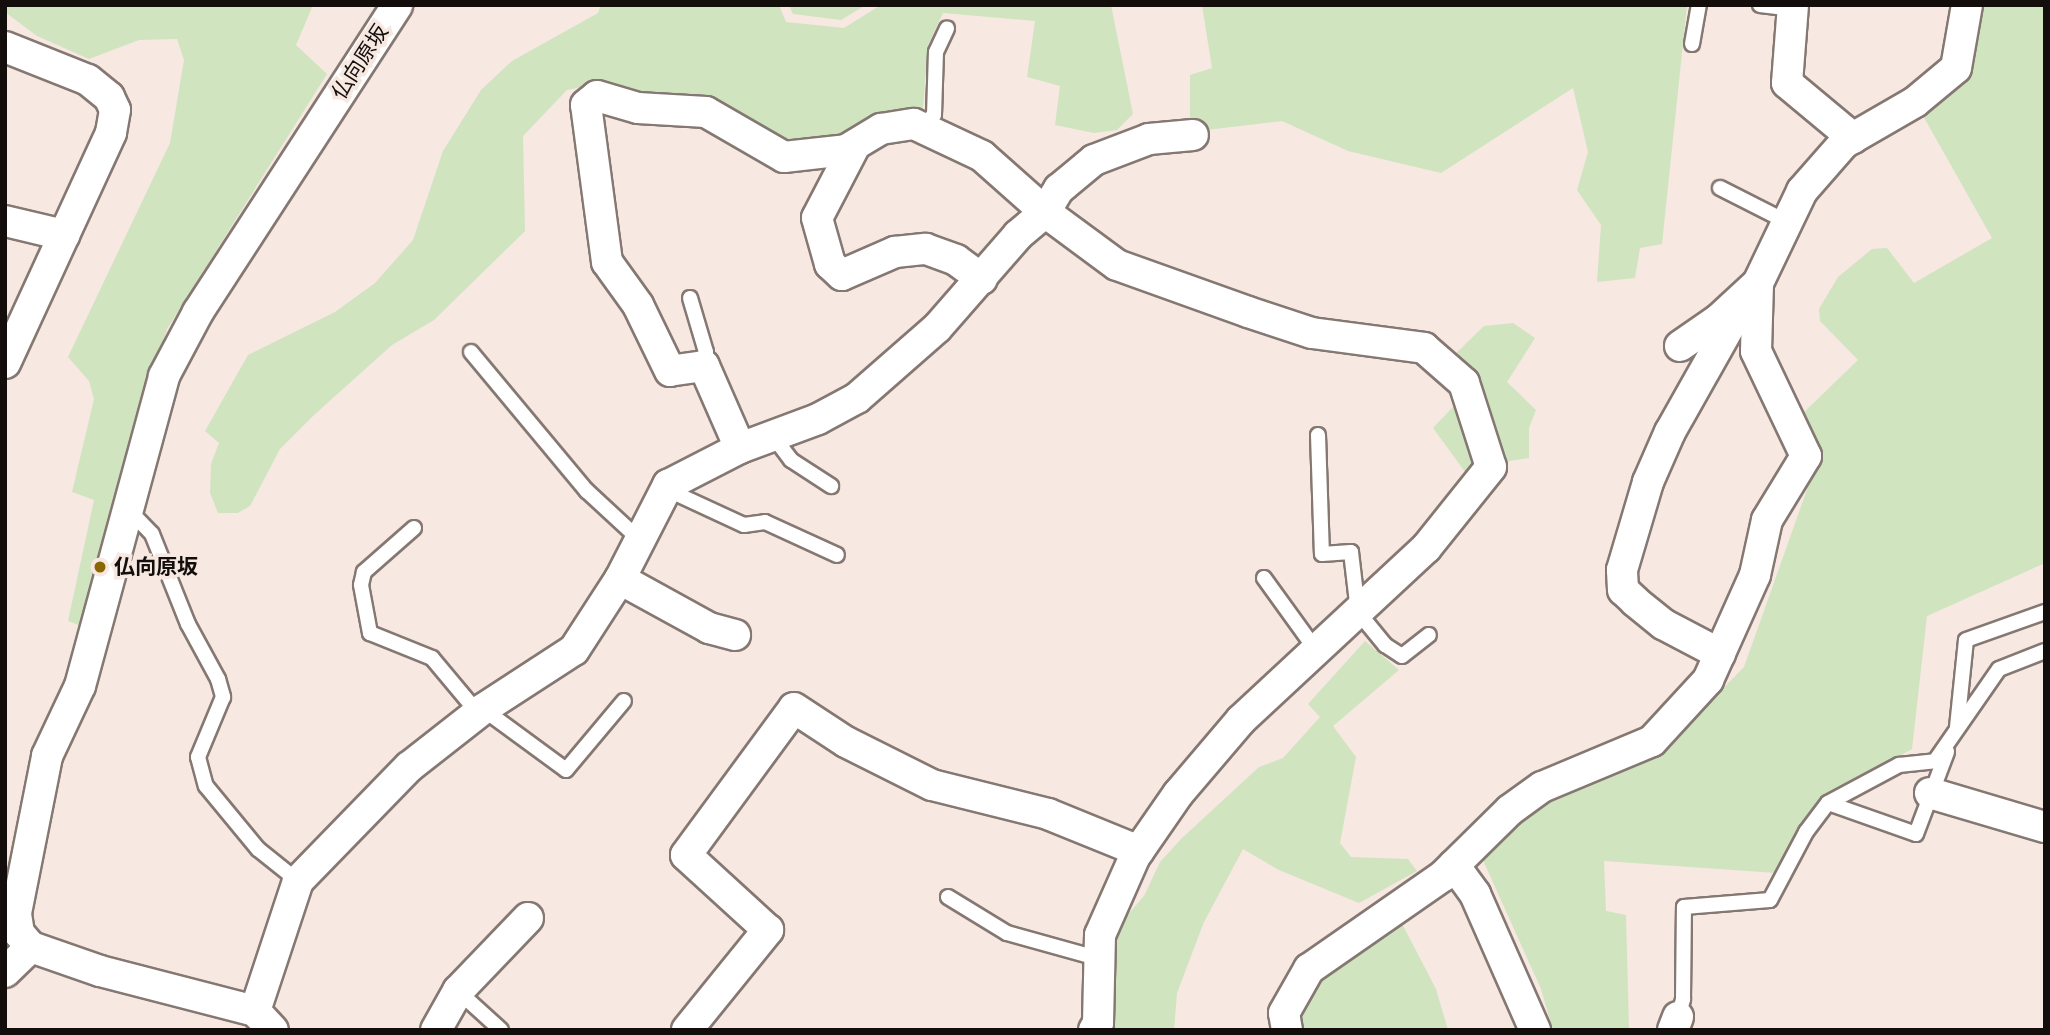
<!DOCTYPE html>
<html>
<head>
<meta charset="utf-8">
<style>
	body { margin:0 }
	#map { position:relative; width:2050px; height:1035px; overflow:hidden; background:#f7e8e1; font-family:"PT Sans Narrow","Noto Sans JP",sans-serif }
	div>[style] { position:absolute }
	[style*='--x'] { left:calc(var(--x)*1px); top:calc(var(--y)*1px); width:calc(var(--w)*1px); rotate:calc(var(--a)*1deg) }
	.green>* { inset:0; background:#d0e4c0 }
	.roads { filter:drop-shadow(2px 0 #857872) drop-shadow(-2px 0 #857872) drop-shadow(0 2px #857872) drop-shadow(0 -2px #857872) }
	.lane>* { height:14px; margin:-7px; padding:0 7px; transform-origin:7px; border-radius:7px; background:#fff }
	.street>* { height:30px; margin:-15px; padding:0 15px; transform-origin:15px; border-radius:15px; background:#fff }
	.dots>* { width:19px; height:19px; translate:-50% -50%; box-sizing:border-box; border:4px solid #f7e8e1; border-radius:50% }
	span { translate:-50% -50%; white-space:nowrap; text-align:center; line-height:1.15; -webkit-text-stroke:7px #f7e8e1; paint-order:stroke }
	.street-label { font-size:21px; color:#130e0b }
	.poi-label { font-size:21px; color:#130e0b; font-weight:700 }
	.left { translate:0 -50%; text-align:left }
	.frame { position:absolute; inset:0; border:7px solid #130e0b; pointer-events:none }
</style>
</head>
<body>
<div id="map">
	<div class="green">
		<div style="clip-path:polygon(5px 5px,313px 5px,296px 45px,327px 74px,167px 329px,81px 626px,68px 621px,94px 500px,72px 492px,94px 399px,89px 381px,68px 357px,170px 143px,184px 60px,177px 39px,139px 40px,89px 59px,37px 36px,5px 12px)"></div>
		<div style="clip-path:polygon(601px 5px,779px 5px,786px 22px,844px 28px,881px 5px,1111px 5px,1133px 114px,1117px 130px,1094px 133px,1055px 125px,1060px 86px,1027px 77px,1035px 21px,943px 13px,928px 45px,923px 108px,887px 115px,851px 136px,790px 145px,719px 103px,591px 85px,567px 90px,523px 136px,525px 231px,434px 320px,392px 345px,314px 415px,280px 449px,250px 506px,238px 513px,218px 513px,210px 493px,211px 464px,219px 443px,205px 431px,248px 355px,335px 312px,375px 283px,413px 240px,443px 151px,481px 90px,512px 61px,598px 13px)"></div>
		<div style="clip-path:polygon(789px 5px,866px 5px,841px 20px,793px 14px)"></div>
		<div style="clip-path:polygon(1202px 5px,1687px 5px,1662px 244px,1640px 248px,1635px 278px,1597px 282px,1601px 225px,1577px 190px,1588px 152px,1573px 88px,1441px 173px,1348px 151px,1282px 121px,1206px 130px,1190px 117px,1190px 75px,1212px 68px)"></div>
		<div style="clip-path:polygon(1981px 5px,2045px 5px,2045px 563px,1927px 616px,1912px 749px,1819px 800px,1797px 830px,1776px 873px,1604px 861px,1606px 911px,1626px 915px,1629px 1030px,1553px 1030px,1541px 989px,1482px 858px,1519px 816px,1546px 796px,1661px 752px,1744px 667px,1821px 450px,1801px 415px,1858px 360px,1820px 321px,1819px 309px,1838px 277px,1872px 249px,1887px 248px,1914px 283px,1992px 238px,1922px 114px,1969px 73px)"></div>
		<div style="clip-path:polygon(1513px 323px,1535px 338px,1507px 382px,1536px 410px,1529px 428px,1529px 458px,1495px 463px,1471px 480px,1433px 428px,1473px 386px,1450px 359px,1484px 326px)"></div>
		<div style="clip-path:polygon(1365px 641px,1399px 670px,1333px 726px,1356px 757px,1340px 843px,1351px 857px,1408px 859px,1417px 871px,1359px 903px,1279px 870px,1243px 849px,1204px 922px,1177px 993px,1174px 1030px,1109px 1030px,1113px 932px,1144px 896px,1160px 862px,1182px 838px,1259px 767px,1283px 758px,1320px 717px,1308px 704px)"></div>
		<div style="clip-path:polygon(1399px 918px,1436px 989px,1448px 1030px,1296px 1030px,1293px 1014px,1317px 976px)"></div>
	</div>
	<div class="roads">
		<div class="lane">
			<div style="--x:1760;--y:5;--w:32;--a:7"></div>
			<div style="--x:1692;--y:44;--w:40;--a:-80"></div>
			<div style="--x:922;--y:126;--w:16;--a:-43"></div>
			<div style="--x:934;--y:115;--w:63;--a:-88.2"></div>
			<div style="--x:936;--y:52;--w:26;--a:-65"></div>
			<div style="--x:1720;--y:188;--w:75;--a:26.9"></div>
			<div style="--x:690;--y:298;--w:56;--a:73.5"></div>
			<div style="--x:706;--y:352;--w:14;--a:98"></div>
			<div style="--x:471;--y:352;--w:181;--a:50.2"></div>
			<div style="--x:587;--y:491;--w:72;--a:42.8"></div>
			<div style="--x:1318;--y:435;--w:119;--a:88.1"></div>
			<div style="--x:1322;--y:554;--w:29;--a:-4"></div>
			<div style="--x:1351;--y:552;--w:60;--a:83.3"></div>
			<div style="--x:1358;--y:612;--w:43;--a:50.7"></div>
			<div style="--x:1385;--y:645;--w:20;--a:33"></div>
			<div style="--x:1402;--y:656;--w:34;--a:-38"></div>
			<div style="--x:773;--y:436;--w:30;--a:53"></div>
			<div style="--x:791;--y:460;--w:48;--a:33"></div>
			<div style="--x:666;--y:489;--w:86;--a:24.8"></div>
			<div style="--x:744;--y:525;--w:21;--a:-8"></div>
			<div style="--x:765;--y:522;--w:79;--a:24.6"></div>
			<div style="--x:126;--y:507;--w:37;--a:46"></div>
			<div style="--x:152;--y:534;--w:97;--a:68.2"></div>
			<div style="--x:188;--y:624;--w:63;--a:61.4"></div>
			<div style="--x:218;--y:679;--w:19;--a:74"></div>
			<div style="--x:223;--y:697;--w:65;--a:112.6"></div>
			<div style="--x:198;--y:757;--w:30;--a:75"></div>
			<div style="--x:206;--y:786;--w:82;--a:50.5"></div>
			<div style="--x:258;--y:849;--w:51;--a:38.7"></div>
			<div style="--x:414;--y:528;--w:67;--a:138.7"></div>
			<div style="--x:364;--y:572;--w:13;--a:103"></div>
			<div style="--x:361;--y:585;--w:49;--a:79.4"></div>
			<div style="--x:370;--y:633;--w:67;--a:22"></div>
			<div style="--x:432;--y:658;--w:72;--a:50.1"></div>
			<div style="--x:1264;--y:578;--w:89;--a:54.2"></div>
			<div style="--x:483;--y:709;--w:103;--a:36.3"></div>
			<div style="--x:566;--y:770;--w:90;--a:-50"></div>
			<div style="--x:1957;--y:727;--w:87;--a:-84.1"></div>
			<div style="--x:1966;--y:640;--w:84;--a:-19.5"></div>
			<div style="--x:1828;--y:803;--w:93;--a:19.4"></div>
			<div style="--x:1916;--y:834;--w:88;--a:-69.3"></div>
			<div style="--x:948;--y:897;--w:69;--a:31.4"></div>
			<div style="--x:1007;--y:933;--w:97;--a:15.6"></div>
			<div style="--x:458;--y:991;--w:58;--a:42.2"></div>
			<div style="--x:1678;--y:1017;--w:19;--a:-74"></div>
			<div style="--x:1683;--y:999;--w:92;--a:-89.4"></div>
			<div style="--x:1684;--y:907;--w:86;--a:-4.7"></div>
			<div style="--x:1770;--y:900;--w:77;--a:-62.1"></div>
			<div style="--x:1806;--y:832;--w:36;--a:-53"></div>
			<div style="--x:1828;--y:803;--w:81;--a:-28.2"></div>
			<div style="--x:1899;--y:765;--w:36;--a:-6"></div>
			<div style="--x:1935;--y:761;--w:112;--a:-55.2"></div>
			<div style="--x:1999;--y:669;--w:49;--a:-21.4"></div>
		</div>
		<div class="street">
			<div style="--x:1793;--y:5;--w:78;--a:94.4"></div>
			<div style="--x:1787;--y:83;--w:86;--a:39.8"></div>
			<div style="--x:5;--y:47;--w:89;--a:21.7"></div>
			<div style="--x:88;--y:80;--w:27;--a:39"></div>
			<div style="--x:109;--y:97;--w:14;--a:65"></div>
			<div style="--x:115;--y:110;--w:23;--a:100"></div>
			<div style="--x:111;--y:133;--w:253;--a:114.7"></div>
			<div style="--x:855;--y:145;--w:82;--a:117.5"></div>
			<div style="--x:817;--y:218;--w:48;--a:74.2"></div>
			<div style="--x:830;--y:264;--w:16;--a:43"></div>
			<div style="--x:842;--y:275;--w:58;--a:-23.5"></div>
			<div style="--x:895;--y:252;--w:31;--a:-6"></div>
			<div style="--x:926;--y:249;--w:32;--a:20"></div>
			<div style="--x:956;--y:260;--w:32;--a:36"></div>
			<div style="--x:5;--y:221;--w:61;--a:13.3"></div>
			<div style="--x:1680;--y:346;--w:47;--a:-34.7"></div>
			<div style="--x:1719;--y:319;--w:53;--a:-42.7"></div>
			<div style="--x:1758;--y:283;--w:102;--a:-64.4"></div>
			<div style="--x:1802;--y:191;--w:64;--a:-48.8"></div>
			<div style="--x:1844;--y:143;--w:82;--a:-30"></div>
			<div style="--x:1915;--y:102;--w:53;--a:-39.7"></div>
			<div style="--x:1956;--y:68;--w:64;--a:-80.1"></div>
			<div style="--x:740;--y:448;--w:90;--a:-113.7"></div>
			<div style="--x:704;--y:366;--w:34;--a:172"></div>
			<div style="--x:670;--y:371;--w:73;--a:-115.9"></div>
			<div style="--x:638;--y:305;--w:53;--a:-125.8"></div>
			<div style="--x:607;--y:262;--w:158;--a:-97.6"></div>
			<div style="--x:586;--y:105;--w:14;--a:-39"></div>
			<div style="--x:597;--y:96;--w:43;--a:16.3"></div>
			<div style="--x:638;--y:108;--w:68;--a:3.4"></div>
			<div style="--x:706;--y:112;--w:90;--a:30"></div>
			<div style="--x:784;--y:157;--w:62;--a:-6.4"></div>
			<div style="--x:846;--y:150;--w:41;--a:-31"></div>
			<div style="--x:881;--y:129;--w:33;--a:-9"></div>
			<div style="--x:914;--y:124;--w:75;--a:25.2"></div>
			<div style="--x:982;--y:156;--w:84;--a:41.6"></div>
			<div style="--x:1045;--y:212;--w:27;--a:-59"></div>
			<div style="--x:1059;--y:189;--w:45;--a:-39.6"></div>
			<div style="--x:1094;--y:160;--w:59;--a:-20.9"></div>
			<div style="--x:1149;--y:139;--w:44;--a:-5.2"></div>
			<div style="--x:620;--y:579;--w:102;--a:28.8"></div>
			<div style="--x:709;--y:628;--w:27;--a:15"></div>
			<div style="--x:1720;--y:654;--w:64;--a:-152.2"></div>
			<div style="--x:1663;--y:624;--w:36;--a:-141"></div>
			<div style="--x:1635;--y:601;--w:16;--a:-137"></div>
			<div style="--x:1623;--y:590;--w:20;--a:-93"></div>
			<div style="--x:1622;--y:570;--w:92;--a:-73.5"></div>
			<div style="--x:1648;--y:482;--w:55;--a:-66.3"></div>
			<div style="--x:1670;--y:432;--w:145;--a:-60.6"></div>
			<div style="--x:1930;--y:793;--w:120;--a:16.5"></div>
			<div style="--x:1454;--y:865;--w:36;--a:54"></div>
			<div style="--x:1475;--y:894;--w:149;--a:66.2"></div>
			<div style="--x:5;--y:972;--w:36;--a:-44"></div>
			<div style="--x:255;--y:1011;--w:137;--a:-71.7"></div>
			<div style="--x:298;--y:881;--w:159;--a:-45.8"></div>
			<div style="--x:409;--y:767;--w:94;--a:-38.1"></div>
			<div style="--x:483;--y:709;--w:108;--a:-33"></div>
			<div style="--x:574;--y:650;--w:85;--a:-57.1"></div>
			<div style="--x:620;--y:579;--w:106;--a:-62.9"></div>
			<div style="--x:668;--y:485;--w:81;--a:-27.2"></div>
			<div style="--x:740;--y:448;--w:83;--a:-20.4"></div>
			<div style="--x:818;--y:419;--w:44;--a:-28.3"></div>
			<div style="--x:857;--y:398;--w:106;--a:-41.2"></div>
			<div style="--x:937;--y:328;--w:123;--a:-48.9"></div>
			<div style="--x:1018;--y:235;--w:35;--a:-40"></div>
			<div style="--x:1045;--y:212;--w:89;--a:36.4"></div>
			<div style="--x:1117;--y:265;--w:139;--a:19.7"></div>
			<div style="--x:1248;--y:312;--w:67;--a:18.2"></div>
			<div style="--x:1312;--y:333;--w:113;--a:7.6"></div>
			<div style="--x:1424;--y:348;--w:53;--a:41.2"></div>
			<div style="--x:1464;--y:383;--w:88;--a:72.2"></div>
			<div style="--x:1491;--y:467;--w:104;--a:128.7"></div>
			<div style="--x:1426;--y:548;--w:253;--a:137.1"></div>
			<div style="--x:1241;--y:720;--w:97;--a:130.4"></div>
			<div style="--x:1178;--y:794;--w:75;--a:124.7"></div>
			<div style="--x:1135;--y:856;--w:86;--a:113.9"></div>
			<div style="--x:1100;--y:935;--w:88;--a:91.3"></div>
			<div style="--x:1098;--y:1023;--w:8;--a:120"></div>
			<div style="--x:255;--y:1011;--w:160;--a:-165.5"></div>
			<div style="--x:100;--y:971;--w:73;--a:-160.8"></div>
			<div style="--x:31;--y:947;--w:18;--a:-131"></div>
			<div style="--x:19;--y:933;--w:20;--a:-99"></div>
			<div style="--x:16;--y:913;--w:160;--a:-78.8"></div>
			<div style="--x:47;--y:756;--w:77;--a:-64.8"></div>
			<div style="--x:80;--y:686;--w:321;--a:-74.8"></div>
			<div style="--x:164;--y:376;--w:72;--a:-62"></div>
			<div style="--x:198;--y:312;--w:366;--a:-57"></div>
			<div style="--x:255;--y:1011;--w:26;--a:47"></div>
			<div style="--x:436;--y:1030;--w:45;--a:-60.6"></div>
			<div style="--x:458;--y:991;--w:101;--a:-46.2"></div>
			<div style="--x:687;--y:1030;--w:129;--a:-51"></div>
			<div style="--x:768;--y:930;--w:111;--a:-137.6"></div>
			<div style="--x:686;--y:855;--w:182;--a:-53.7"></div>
			<div style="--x:794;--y:708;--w:62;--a:33.2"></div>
			<div style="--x:846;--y:742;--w:96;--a:26.6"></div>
			<div style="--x:932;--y:785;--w:120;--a:14"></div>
			<div style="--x:1048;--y:814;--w:98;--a:22.1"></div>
			<div style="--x:1287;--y:1030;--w:17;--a:-100"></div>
			<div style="--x:1284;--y:1013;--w:51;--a:-60.4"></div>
			<div style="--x:1309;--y:969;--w:163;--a:-34.8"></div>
			<div style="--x:1443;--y:876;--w:94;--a:-44.6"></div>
			<div style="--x:1510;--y:810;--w:39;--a:-36"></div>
			<div style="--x:1542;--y:787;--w:119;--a:-22.7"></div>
			<div style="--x:1652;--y:741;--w:83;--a:-47.4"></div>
			<div style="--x:1708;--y:680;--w:115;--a:-65.9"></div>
			<div style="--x:1755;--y:575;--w:56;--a:-77.7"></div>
			<div style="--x:1767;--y:520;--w:75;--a:-58.6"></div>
			<div style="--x:1806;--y:456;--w:116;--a:-115.5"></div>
			<div style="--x:1756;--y:351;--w:68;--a:-88.3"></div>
			<div style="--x:1673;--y:1030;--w:14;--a:-69"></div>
		</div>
	</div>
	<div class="dots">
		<div style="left:100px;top:567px;background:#886704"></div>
	</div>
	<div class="street-label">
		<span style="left:360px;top:62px;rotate:-57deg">仏向原坂</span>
	</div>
	<div class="poi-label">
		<span class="left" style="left:114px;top:567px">仏向原坂</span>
	</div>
	<div class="frame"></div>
</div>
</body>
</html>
